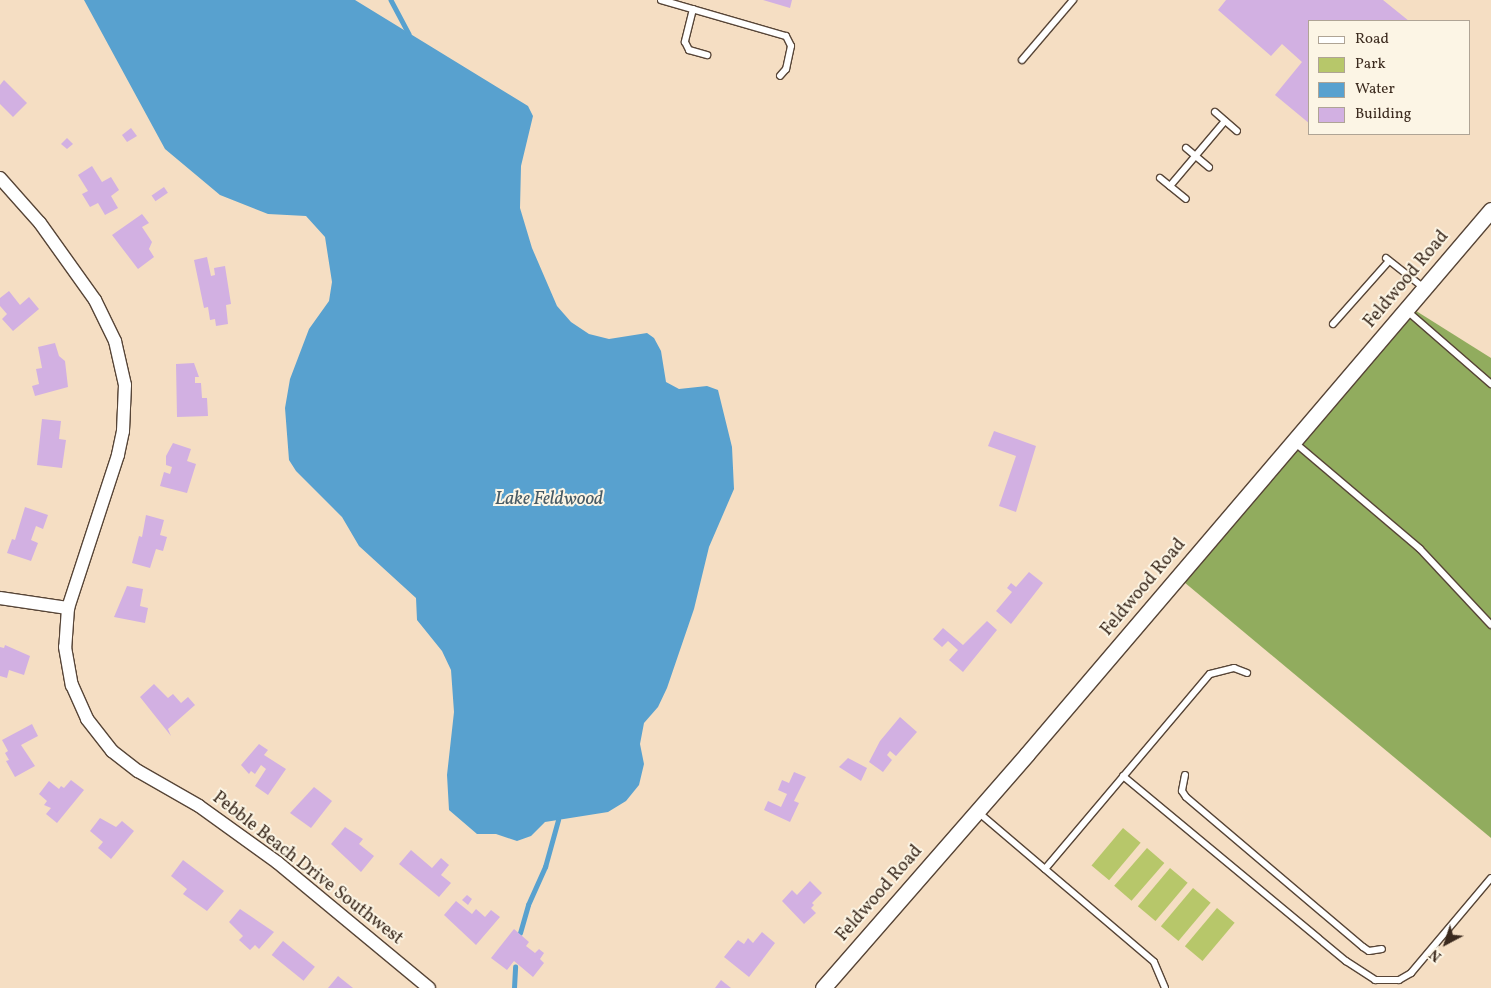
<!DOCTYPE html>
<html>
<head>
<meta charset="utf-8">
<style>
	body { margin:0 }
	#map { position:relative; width:1491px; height:988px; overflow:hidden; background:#f5dec3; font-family:Vollkorn,serif }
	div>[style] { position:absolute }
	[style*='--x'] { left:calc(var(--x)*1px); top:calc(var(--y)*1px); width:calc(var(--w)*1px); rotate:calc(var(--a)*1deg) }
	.green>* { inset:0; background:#b7c76a; transform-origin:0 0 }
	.forest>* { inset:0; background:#91ac5e }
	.water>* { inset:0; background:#58a1cf }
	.stream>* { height:4.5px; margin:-2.25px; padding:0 2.25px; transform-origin:2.25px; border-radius:2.25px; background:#58a1cf }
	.building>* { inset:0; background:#d2b0e2; transform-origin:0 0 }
	.roads { filter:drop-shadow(1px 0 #574537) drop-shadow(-1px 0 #574537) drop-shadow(0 1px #574537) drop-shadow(0 -1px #574537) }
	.service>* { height:6px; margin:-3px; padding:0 3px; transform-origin:3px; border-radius:3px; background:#fff }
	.minor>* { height:12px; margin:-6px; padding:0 6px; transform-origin:6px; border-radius:6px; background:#fff }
	.tertiary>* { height:15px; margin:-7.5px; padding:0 7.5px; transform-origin:7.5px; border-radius:7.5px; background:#fff }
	span { translate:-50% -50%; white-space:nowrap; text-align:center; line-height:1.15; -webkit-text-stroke:4px #fcf5e5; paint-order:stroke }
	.street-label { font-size:18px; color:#3b2a1e }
	.water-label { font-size:19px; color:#475a65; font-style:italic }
	.legend { position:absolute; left:1308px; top:20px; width:162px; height:115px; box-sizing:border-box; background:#fcf5e5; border:1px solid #afa495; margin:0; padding:6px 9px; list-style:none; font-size:15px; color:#3b2a1e }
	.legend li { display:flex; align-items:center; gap:10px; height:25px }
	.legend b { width:25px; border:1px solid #afa495 }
	.north { position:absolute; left:1421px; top:918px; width:50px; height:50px; -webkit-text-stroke:4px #fcf5e5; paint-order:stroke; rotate:220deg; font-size:14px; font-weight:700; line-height:20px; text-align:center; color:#3b2a1e }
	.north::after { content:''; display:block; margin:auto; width:18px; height:22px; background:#3b2a1e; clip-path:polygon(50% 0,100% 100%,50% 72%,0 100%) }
</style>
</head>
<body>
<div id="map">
	<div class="green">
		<div style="left:1123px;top:828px;width:23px;height:49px;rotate:40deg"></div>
		<div style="left:1147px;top:848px;width:23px;height:50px;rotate:41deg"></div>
		<div style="left:1170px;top:868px;width:23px;height:50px;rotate:40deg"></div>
		<div style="left:1193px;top:888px;width:23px;height:50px;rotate:40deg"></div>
		<div style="left:1217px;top:908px;width:23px;height:50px;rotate:40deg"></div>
	</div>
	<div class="forest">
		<div style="clip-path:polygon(1413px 309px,1491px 358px,1491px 838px,1178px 577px)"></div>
	</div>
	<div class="water">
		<div style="clip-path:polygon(84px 0,355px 0,528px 106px,533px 116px,521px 166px,520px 208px,532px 248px,557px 306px,571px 322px,589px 334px,609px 339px,647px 333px,654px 338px,661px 351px,666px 382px,679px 389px,707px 386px,718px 390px,732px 447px,734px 489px,709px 547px,694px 609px,667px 688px,658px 707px,644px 723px,640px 744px,644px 764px,639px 785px,626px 801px,608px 812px,545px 822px,531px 836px,517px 841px,496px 834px,477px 834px,449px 810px,447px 775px,454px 712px,451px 670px,442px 651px,417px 620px,416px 598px,359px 546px,342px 517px,296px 471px,289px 460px,285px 408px,290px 379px,309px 329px,329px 301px,332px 282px,325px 237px,306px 216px,268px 214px,220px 195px,165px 149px)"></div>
	</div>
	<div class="stream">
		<div style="--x:391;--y:0;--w:38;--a:62"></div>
		<div style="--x:520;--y:933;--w:29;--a:-74"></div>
		<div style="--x:528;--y:905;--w:42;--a:-65.9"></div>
		<div style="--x:545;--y:867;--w:49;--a:-74.5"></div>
		<div style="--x:514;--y:988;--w:21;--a:-87"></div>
	</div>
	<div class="building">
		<div style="clip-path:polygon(763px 0,792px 0,790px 8px)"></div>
		<div style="clip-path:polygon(1226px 0,1383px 0,1409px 21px,1310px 21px,1310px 124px,1275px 95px,1302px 62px,1282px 44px,1271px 56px,1218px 10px)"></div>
		<div style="clip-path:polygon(4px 80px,27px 103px,13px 117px,0 104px,0 85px)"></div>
		<div style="clip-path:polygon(131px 128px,137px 136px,127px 142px,122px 135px)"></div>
		<div style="clip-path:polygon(67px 138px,73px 144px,67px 149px,61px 144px)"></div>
		<div style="clip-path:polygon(92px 166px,102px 182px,111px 177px,119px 190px,111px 196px,118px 208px,105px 215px,98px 203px,90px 207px,82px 194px,88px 191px,78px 175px)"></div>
		<div style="left:164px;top:187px;width:7px;height:15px;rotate:56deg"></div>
		<div style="clip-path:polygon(142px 214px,149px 223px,142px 227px,152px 242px,149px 249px,154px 257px,138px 269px,112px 235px)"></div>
		<div style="clip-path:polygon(207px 257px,211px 276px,215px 275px,214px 268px,225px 266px,231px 304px,226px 305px,228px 324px,216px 326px,215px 319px,210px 320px,208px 307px,204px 308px,194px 260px)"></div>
		<div style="clip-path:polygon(9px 291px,20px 305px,29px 297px,39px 309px,13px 331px,2px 319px,7px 314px,0 306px,0 298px)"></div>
		<div style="clip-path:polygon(55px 343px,59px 356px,65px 361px,68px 387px,35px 396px,32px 386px,39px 384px,36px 369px,42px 368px,38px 347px)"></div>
		<div style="clip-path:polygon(194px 363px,199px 377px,195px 377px,195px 383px,201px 383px,202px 398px,207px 398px,208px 416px,177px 417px,176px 364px)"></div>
		<div style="clip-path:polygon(42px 419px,61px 421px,59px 439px,66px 440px,62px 468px,37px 465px)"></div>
		<div style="clip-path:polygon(994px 431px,1036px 446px,1016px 512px,999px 506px,1016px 456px,988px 446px)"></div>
		<div style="clip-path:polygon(173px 443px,191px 449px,187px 461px,196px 464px,187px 493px,160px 486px,164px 472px,170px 474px,172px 467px,166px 465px,166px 456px)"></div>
		<div style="clip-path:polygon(25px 507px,48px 515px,43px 529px,36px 526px,31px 540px,38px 543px,31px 561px,7px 553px,12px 539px,15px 540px)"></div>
		<div style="clip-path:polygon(146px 515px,164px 520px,160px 535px,167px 537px,163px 551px,156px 549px,150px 568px,132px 563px,139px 536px,142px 537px)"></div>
		<div style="clip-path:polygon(1029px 572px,1043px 583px,1011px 624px,996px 611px,1012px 592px,1007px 588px,1011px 583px,1016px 587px)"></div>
		<div style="clip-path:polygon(127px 586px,143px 589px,140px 606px,148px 608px,145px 623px,114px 617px)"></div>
		<div style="clip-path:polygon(987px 621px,997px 630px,963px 672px,949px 660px,958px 650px,948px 641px,942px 647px,933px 639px,943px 628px,963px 645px)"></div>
		<div style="clip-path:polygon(5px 645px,30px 656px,24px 675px,9px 670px,7px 678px,0 676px,0 647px,4px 648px)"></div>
		<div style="clip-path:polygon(154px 684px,168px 698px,173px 694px,181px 703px,188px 697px,195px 705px,168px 729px,171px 736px,140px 697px)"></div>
		<div style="clip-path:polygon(900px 717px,917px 732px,896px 756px,890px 751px,887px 755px,892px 760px,883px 772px,869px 762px,880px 741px)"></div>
		<div style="clip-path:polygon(32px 724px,38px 736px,21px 745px,35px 766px,15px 777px,6px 761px,9px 760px,5px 753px,8px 751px,2px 740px)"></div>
		<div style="clip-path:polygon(259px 744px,268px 750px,264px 755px,286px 769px,268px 795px,255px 786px,266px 769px,261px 765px,255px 774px,251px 771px,249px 774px,241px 765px)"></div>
		<div style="clip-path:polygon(848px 758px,867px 768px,861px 781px,839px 767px)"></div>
		<div style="clip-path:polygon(794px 772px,806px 777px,794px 801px,799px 803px,790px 822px,764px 810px,768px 801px,781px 807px,787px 794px,778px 790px,782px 780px,789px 783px)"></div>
		<div style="clip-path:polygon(71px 780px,84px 790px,57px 823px,46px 814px,51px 808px,44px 805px,47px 801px,39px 794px,49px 781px,59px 789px,61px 786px,64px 788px)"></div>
		<div style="clip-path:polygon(314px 787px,332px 801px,311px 828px,290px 813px)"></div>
		<div style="clip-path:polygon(100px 818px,116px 827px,122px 821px,134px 831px,111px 859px,98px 848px,103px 842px,90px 831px)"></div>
		<div style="clip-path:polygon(345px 827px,363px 839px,359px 844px,374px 856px,361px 872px,331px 844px)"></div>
		<div style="clip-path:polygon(411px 850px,432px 868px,441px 858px,449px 865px,441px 875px,451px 883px,439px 897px,399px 864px)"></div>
		<div style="clip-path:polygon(183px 860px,224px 891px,207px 911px,183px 894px,187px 889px,171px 876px)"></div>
		<div style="clip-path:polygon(810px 881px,822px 893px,812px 903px,814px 905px,811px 908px,816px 913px,804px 924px,782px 901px,792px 890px,797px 895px)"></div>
		<div style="clip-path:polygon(467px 895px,472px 899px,468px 905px,462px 900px)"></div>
		<div style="clip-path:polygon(456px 901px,472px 914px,476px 909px,485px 917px,491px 910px,500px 917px,476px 945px,444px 915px)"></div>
		<div style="clip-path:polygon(240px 909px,274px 932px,259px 949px,255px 945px,250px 950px,239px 940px,243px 936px,229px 922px)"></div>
		<div style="clip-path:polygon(514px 929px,529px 942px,526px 946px,535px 953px,539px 949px,544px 953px,540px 959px,544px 963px,533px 977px,514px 961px,507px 970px,491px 958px)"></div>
		<div style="clip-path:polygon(762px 932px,775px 943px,749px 977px,724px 957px,738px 940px,744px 944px,748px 938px,753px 943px)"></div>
		<div style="left:283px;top:941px;width:41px;height:18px;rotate:39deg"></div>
		<div style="clip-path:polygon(338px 976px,353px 988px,328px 988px)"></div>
		<div style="clip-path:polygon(721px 980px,731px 988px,715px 988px)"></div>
	</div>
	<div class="roads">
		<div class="service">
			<div style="--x:661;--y:0;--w:130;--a:16.1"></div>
			<div style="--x:786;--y:36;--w:11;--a:63"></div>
			<div style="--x:791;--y:46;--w:24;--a:102"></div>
			<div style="--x:786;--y:69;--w:9;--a:131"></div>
			<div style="--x:693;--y:9;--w:34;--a:104"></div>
			<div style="--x:685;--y:42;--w:9;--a:63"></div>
			<div style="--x:689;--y:50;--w:19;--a:16"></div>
			<div style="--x:1022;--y:60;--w:79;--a:-49.6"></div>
			<div style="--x:1215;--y:112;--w:29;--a:41"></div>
			<div style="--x:1186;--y:148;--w:30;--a:40"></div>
			<div style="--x:1160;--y:178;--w:33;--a:39"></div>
			<div style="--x:1170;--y:186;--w:85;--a:-49.8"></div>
			<div style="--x:1386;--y:258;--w:48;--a:38.3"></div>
			<div style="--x:1406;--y:310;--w:113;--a:41"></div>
			<div style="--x:1333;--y:324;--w:84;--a:-48.4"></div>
			<div style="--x:1294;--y:442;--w:165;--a:40.3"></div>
			<div style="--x:1420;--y:549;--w:104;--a:46.9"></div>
			<div style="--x:1185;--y:775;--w:16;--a:101"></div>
			<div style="--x:1182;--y:791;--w:7;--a:56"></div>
			<div style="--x:1186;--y:797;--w:232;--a:40.3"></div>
			<div style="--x:1363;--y:947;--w:7;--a:34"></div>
			<div style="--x:1369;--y:951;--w:13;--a:-9"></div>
			<div style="--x:1123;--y:776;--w:290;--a:39.7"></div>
			<div style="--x:1346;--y:961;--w:35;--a:33"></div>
			<div style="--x:1375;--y:980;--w:24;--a:0"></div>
			<div style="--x:1399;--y:980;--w:14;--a:-30"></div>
			<div style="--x:1411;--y:973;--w:124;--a:-49.9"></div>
			<div style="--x:978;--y:812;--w:231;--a:40.4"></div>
			<div style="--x:1154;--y:962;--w:28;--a:67"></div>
			<div style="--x:1045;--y:869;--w:255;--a:-49.8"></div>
			<div style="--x:1210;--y:674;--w:25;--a:-14"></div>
			<div style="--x:1234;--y:668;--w:14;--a:21"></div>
		</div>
		<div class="minor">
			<div style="--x:0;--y:178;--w:60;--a:48.4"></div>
			<div style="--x:40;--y:223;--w:95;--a:54.5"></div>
			<div style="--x:95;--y:300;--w:46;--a:64"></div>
			<div style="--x:115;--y:341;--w:45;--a:77.2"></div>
			<div style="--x:125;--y:385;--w:46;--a:92.5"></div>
			<div style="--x:123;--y:431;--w:25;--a:102"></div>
			<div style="--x:118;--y:455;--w:161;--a:108.1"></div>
			<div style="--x:68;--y:608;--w:39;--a:94"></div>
			<div style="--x:65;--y:647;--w:39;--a:80"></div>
			<div style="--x:72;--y:685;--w:37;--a:66"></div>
			<div style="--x:87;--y:719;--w:41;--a:52"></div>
			<div style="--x:112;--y:751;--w:33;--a:38"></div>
			<div style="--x:138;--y:771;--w:70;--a:29.8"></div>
			<div style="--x:199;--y:806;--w:97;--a:35.8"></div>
			<div style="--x:278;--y:863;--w:196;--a:39.6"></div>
			<div style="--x:0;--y:598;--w:69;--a:8.4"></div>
		</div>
		<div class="tertiary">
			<div style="--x:823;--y:988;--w:310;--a:-48.9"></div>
			<div style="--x:1027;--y:754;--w:715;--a:-49.54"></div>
		</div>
	</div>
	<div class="street-label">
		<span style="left:1407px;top:280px;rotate:-50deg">Feldwood Road</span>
		<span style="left:1144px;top:588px;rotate:-50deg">Feldwood Road</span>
		<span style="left:307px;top:869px;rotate:38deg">Pebble Beach Drive Southwest</span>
		<span style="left:880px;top:894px;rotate:-49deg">Feldwood Road</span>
	</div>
	<div class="water-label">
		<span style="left:549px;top:500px">Lake Feldwood</span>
	</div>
	<ul class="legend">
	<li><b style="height:6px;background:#fff"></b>Road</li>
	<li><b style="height:14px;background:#b7c76a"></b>Park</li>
	<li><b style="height:14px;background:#58a1cf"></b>Water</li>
	<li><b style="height:14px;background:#d2b0e2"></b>Building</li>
	</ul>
	<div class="north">N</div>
</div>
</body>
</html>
